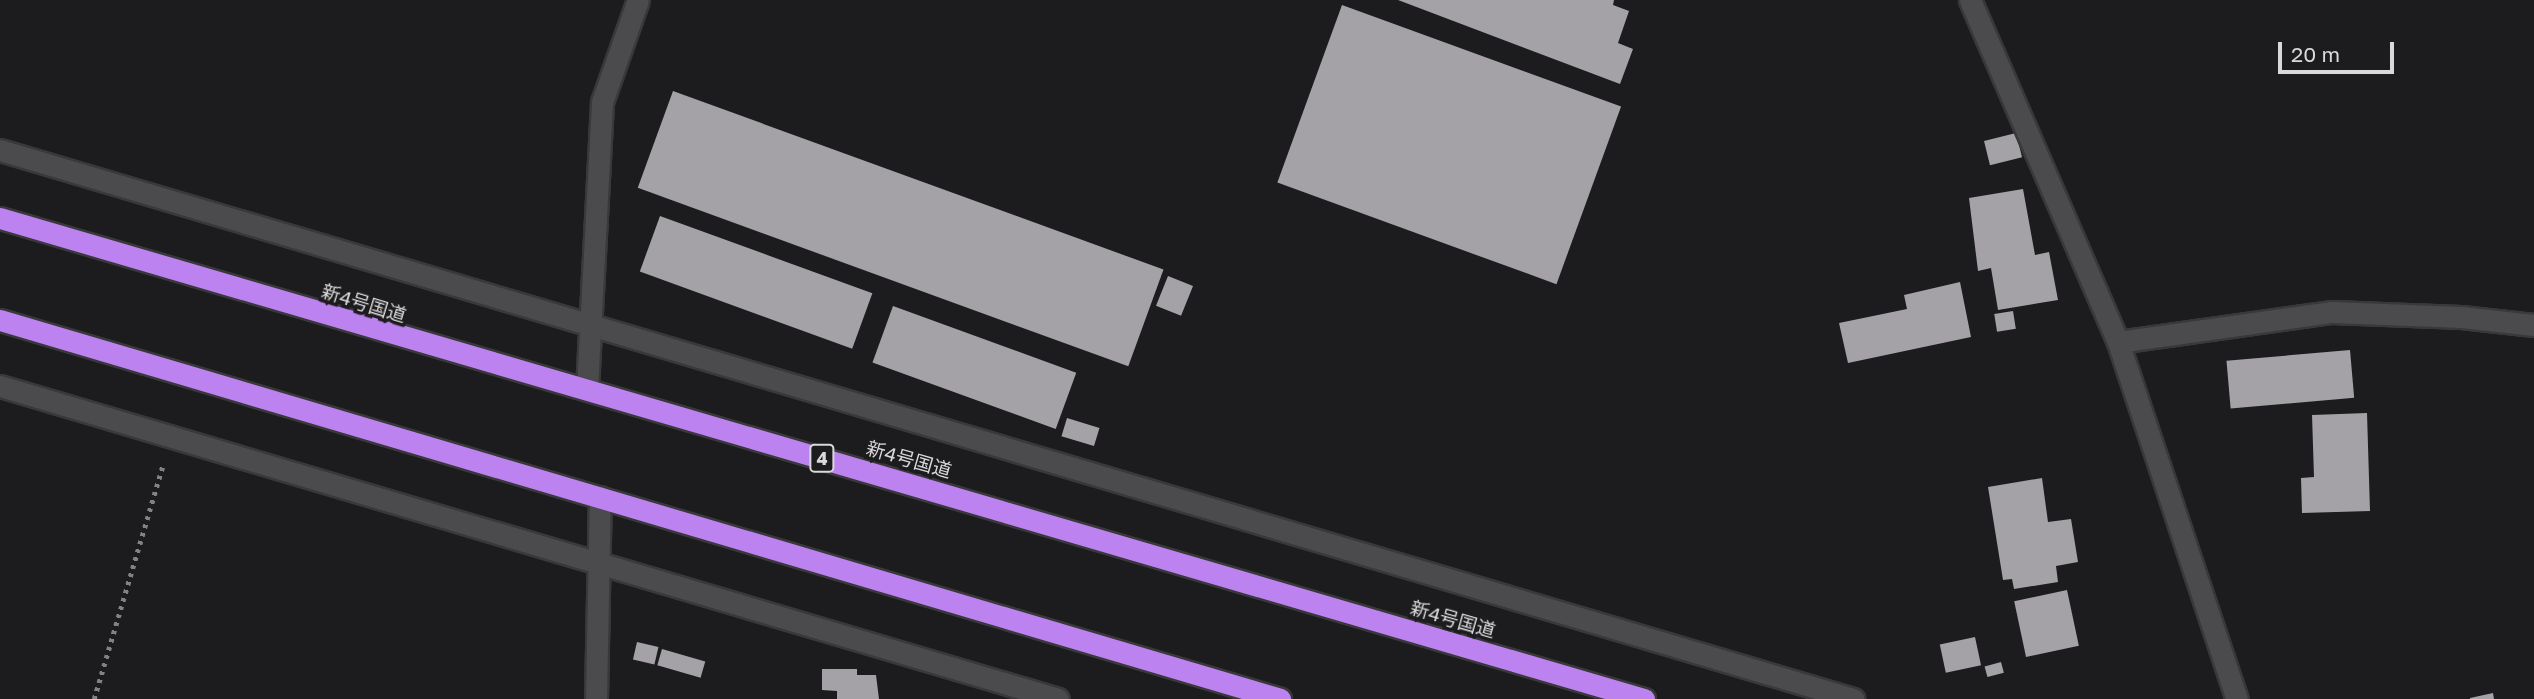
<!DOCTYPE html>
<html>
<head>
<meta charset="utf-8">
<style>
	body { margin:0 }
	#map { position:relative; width:2534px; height:699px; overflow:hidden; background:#1c1b1e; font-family:"Golos Text","Noto Sans JP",sans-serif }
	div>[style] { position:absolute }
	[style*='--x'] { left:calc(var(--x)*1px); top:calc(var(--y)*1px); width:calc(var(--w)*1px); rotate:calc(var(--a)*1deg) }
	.building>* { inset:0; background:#a4a2a6; transform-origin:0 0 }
	.path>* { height:4.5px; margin-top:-2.25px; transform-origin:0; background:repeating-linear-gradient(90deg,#828183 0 3.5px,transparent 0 8.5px) }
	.roads { filter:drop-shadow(2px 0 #39383a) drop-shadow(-2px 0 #39383a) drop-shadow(0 2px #39383a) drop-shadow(0 -2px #39383a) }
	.minor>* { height:21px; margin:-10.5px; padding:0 10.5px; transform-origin:10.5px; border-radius:10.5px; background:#4b4a4d }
	.highway>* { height:21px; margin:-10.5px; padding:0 10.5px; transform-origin:10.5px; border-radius:10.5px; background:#bc83f0 }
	span { translate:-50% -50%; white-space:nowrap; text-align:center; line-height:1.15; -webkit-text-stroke:7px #1c1b1e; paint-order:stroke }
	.shield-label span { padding:2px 5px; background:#1c1b1e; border:2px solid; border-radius:5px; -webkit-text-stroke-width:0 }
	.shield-label { font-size:18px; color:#d9d8da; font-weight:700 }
	.street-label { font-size:19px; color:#d9d8da }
	.scale { position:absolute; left:2278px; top:42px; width:116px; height:32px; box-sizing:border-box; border:4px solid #d9d8da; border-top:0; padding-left:9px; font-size:21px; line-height:24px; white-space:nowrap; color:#d9d8da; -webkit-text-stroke:5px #1c1b1e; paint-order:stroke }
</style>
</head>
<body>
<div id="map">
	<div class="building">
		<div style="clip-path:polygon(1398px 0,1614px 0,1613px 5px,1629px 11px,1618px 43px,1633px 49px,1620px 84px)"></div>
		<div style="left:1342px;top:5px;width:297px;height:189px;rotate:20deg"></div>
		<div style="left:673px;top:91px;width:522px;height:103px;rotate:20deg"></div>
		<div style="left:2016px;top:133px;width:25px;height:33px;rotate:76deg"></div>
		<div style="clip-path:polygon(2023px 189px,2035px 255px,2049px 252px,2058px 300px,1998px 310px,1991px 268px,1978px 271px,1969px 198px)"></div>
		<div style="left:660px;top:216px;width:226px;height:59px;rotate:20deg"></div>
		<div style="left:1168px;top:276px;width:27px;height:32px;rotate:22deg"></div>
		<div style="clip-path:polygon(1960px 282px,1971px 337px,1848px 363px,1839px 323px,1907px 309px,1904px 295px)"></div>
		<div style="left:893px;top:306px;width:195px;height:60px;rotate:20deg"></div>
		<div style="left:2013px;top:311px;width:18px;height:19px;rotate:81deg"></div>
		<div style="left:2350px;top:350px;width:48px;height:124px;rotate:85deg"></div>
		<div style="clip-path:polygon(2367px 413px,2370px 511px,2302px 513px,2301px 478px,2314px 477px,2312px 415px)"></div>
		<div style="left:1067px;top:418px;width:34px;height:19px;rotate:17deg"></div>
		<div style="clip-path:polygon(2042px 478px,2048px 522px,2071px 519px,2078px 562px,2056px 566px,2058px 582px,2014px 589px,2012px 579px,2003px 580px,1988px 487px)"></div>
		<div style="left:2067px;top:590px;width:57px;height:54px;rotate:78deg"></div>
		<div style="left:1975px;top:637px;width:29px;height:36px;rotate:78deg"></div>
		<div style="left:637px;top:642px;width:22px;height:18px;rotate:13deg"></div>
		<div style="left:662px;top:649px;width:45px;height:17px;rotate:16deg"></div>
		<div style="left:2001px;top:662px;width:11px;height:17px;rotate:75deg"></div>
		<div style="clip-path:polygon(822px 669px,857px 669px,857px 675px,876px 675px,879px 699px,837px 699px,837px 691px,822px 690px)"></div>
		<div style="clip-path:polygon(2493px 693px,2494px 699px,2470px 699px,2470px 698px)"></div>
	</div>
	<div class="path">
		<div style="--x:94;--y:699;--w:244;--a:-73.6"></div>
	</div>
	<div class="roads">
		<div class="minor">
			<div style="--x:1970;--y:0;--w:373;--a:66.6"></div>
			<div style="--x:2118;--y:342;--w:376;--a:71.6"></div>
			<div style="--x:0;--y:150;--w:1933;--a:16.5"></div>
			<div style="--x:2118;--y:342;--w:216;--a:-8"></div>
			<div style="--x:2332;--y:312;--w:129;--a:2.2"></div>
			<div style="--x:2461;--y:317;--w:73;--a:6.3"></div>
			<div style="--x:0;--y:386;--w:1103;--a:16.48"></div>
			<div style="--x:587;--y:389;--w:287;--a:-87"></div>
			<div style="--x:602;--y:102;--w:108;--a:-70.6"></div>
			<div style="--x:596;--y:699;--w:202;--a:-88.9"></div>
		</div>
		<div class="highway">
			<div style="--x:0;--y:218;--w:1713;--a:16.31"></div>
			<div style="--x:0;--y:320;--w:1335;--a:16.49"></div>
		</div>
	</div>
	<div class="shield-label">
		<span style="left:822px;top:458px">4</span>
	</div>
	<div class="street-label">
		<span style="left:364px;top:303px;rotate:17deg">新4号国道</span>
		<span style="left:909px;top:459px;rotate:16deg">新4号国道</span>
		<span style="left:1453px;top:619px;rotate:16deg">新4号国道</span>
	</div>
	<div class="scale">20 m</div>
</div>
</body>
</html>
